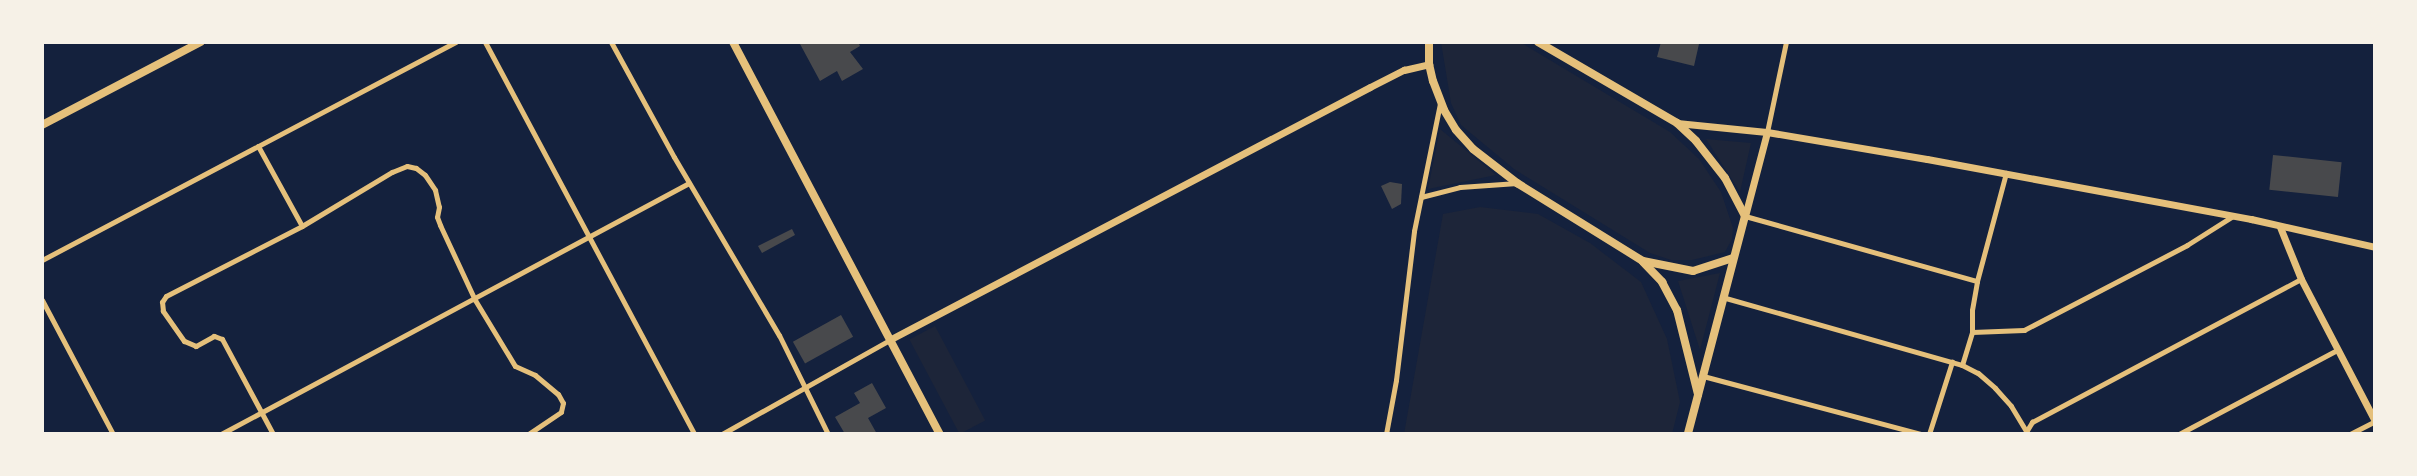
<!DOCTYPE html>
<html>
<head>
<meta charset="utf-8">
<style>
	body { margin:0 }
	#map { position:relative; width:2417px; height:476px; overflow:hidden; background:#14213d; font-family:"Roboto Condensed",sans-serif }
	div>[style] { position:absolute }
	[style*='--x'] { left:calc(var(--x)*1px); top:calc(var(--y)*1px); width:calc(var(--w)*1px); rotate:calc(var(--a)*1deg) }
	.green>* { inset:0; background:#1d2539; transform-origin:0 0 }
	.building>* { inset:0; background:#48494c; transform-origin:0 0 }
	.minor>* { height:5px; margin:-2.5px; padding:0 2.5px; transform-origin:2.5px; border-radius:2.5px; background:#e5c07b }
	.tertiary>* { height:7px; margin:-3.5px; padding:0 3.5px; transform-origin:3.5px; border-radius:3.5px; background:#e5c07b }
	.secondary>* { height:8px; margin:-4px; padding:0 4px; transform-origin:4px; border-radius:4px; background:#e5c07b }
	span { translate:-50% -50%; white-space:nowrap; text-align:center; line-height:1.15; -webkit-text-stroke:5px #f6f1e7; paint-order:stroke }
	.frame { position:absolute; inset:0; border:44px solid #f6f1e7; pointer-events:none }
</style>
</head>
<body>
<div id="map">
	<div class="green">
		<div style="clip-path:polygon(1441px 42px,1520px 42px,1670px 132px,1699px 159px,1721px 192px,1733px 228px,1732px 239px,1725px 252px,1692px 260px,1671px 260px,1650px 253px,1514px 169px,1461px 125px,1451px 103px)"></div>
		<div style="clip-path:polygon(1440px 129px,1496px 175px,1428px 189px)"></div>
		<div style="clip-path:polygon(1706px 139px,1751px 143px,1740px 192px)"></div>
		<div style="clip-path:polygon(1480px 207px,1538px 214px,1590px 243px,1641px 282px,1667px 339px,1680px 402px,1672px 434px,1404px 434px,1443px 214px)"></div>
		<div style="clip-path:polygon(1720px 273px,1700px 350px,1678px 281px)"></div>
		<div style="left:935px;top:326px;width:107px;height:29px;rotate:62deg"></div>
	</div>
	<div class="building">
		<div style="clip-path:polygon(803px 42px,858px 42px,860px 46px,850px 52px,863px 69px,842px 81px,837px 71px,820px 81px,800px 44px)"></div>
		<div style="clip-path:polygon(1661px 42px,1699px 44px,1694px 66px,1657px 57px)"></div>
		<div style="left:2273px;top:155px;width:69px;height:35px;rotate:6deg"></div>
		<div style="clip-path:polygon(1390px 182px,1402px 184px,1401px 204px,1392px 209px,1381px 186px)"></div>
		<div style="clip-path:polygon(792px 229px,795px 235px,762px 253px,758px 246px)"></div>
		<div style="left:841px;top:315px;width:25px;height:55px;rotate:61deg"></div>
		<div style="clip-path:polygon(872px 383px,886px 408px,868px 418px,877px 434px,845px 434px,835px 417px,860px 403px,854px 393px)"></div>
	</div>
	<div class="minor">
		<div style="--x:485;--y:42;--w:444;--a:61.9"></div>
		<div style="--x:611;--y:42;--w:131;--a:61.3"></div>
		<div style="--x:674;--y:157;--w:207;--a:59.5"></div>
		<div style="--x:779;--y:335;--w:110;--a:63.7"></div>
		<div style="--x:1767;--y:132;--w:92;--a:-78.1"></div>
		<div style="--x:258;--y:146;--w:91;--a:61.2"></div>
		<div style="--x:1421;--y:197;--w:40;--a:-14.4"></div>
		<div style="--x:1460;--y:187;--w:57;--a:-4"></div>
		<div style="--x:1745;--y:216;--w:241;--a:15.7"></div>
		<div style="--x:42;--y:260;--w:468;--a:-27.8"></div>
		<div style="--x:1722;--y:297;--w:249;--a:15.8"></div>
		<div style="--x:1962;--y:365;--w:18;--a:27"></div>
		<div style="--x:1978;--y:373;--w:23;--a:41"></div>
		<div style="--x:1995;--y:388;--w:24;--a:48"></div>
		<div style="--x:2011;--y:406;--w:33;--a:59"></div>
		<div style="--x:42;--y:300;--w:152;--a:62.1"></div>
		<div style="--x:1972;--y:332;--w:52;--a:-2.2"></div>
		<div style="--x:2024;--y:330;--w:184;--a:-27.5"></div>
		<div style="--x:2187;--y:245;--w:54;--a:-32.2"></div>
		<div style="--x:1962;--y:365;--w:34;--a:-73"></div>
		<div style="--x:1972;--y:332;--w:22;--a:-90"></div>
		<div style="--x:1972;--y:310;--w:29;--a:-80"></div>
		<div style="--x:1977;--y:281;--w:112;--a:-75"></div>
		<div style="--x:1703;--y:376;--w:226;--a:14.9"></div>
		<div style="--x:2026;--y:432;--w:12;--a:-59"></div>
		<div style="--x:2032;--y:422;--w:305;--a:-28"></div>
		<div style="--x:221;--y:434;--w:531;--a:-28.21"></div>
		<div style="--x:273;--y:434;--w:108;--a:-118.2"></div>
		<div style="--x:222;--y:339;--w:9;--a:-159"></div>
		<div style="--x:214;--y:336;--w:21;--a:151"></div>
		<div style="--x:196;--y:346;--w:13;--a:-157"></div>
		<div style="--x:184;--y:341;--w:37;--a:-125"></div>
		<div style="--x:163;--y:311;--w:9;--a:-96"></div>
		<div style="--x:162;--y:302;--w:7;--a:-56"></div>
		<div style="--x:166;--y:296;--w:153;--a:-27.2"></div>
		<div style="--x:302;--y:226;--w:105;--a:-31"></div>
		<div style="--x:392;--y:172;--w:16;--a:-22"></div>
		<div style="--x:407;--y:166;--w:9;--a:13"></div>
		<div style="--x:416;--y:168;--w:11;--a:38"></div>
		<div style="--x:425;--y:175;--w:18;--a:56"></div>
		<div style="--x:435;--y:190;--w:17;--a:77"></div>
		<div style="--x:439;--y:207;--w:10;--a:101"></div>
		<div style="--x:437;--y:217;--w:9;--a:69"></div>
		<div style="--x:440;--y:225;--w:83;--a:65"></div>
		<div style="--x:475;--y:300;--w:77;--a:58.8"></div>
		<div style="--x:515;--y:366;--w:22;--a:24"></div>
		<div style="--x:535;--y:375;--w:30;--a:40"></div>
		<div style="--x:558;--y:394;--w:10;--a:61"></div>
		<div style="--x:563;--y:403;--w:9;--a:103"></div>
		<div style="--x:561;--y:412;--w:40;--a:146"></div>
		<div style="--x:722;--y:434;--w:194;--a:-29.3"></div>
		<div style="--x:1386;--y:434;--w:55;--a:-79.5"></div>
		<div style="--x:1396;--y:380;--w:150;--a:-83.1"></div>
		<div style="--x:1414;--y:231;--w:131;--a:-78.5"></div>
		<div style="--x:1929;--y:434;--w:76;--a:-72.3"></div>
		<div style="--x:2179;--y:434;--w:179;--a:-28"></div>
		<div style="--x:2350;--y:434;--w:28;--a:-27"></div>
	</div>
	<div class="tertiary">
		<div style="--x:1677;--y:123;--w:90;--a:5.7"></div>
		<div style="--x:1767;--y:132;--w:162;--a:9.6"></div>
		<div style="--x:1927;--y:159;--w:330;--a:10.5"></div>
		<div style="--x:2251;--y:219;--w:127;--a:12.7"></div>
		<div style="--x:1745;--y:216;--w:87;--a:-75.3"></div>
		<div style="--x:2280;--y:227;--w:56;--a:68"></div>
		<div style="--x:2301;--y:279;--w:160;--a:62.5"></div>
		<div style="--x:891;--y:339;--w:541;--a:-27.75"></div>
		<div style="--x:1370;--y:87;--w:38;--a:-27"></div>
		<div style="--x:1404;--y:70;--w:26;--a:-13"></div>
	</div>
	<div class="secondary">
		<div style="--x:733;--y:42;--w:443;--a:62.2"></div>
		<div style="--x:1429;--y:42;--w:22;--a:90"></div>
		<div style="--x:1429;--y:64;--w:17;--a:77"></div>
		<div style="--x:1433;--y:81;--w:31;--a:69"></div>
		<div style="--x:1444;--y:110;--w:23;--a:59"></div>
		<div style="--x:1456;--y:130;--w:25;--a:48"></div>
		<div style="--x:1473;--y:149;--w:56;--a:37.7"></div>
		<div style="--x:1517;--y:183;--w:148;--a:31.8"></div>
		<div style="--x:1643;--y:261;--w:51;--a:11.3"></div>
		<div style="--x:1693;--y:271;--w:42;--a:-18"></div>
		<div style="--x:1538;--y:42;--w:161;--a:30.2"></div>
		<div style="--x:1677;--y:123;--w:26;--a:43"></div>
		<div style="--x:1696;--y:141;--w:47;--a:51.9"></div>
		<div style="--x:1725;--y:178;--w:43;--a:62.2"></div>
		<div style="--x:1745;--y:216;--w:225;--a:104.7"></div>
		<div style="--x:42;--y:125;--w:179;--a:-27.6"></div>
		<div style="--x:1643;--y:262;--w:28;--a:46"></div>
		<div style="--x:1662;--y:282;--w:32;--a:62"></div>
		<div style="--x:1677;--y:310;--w:87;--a:76"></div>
	</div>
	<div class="frame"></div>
</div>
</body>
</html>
